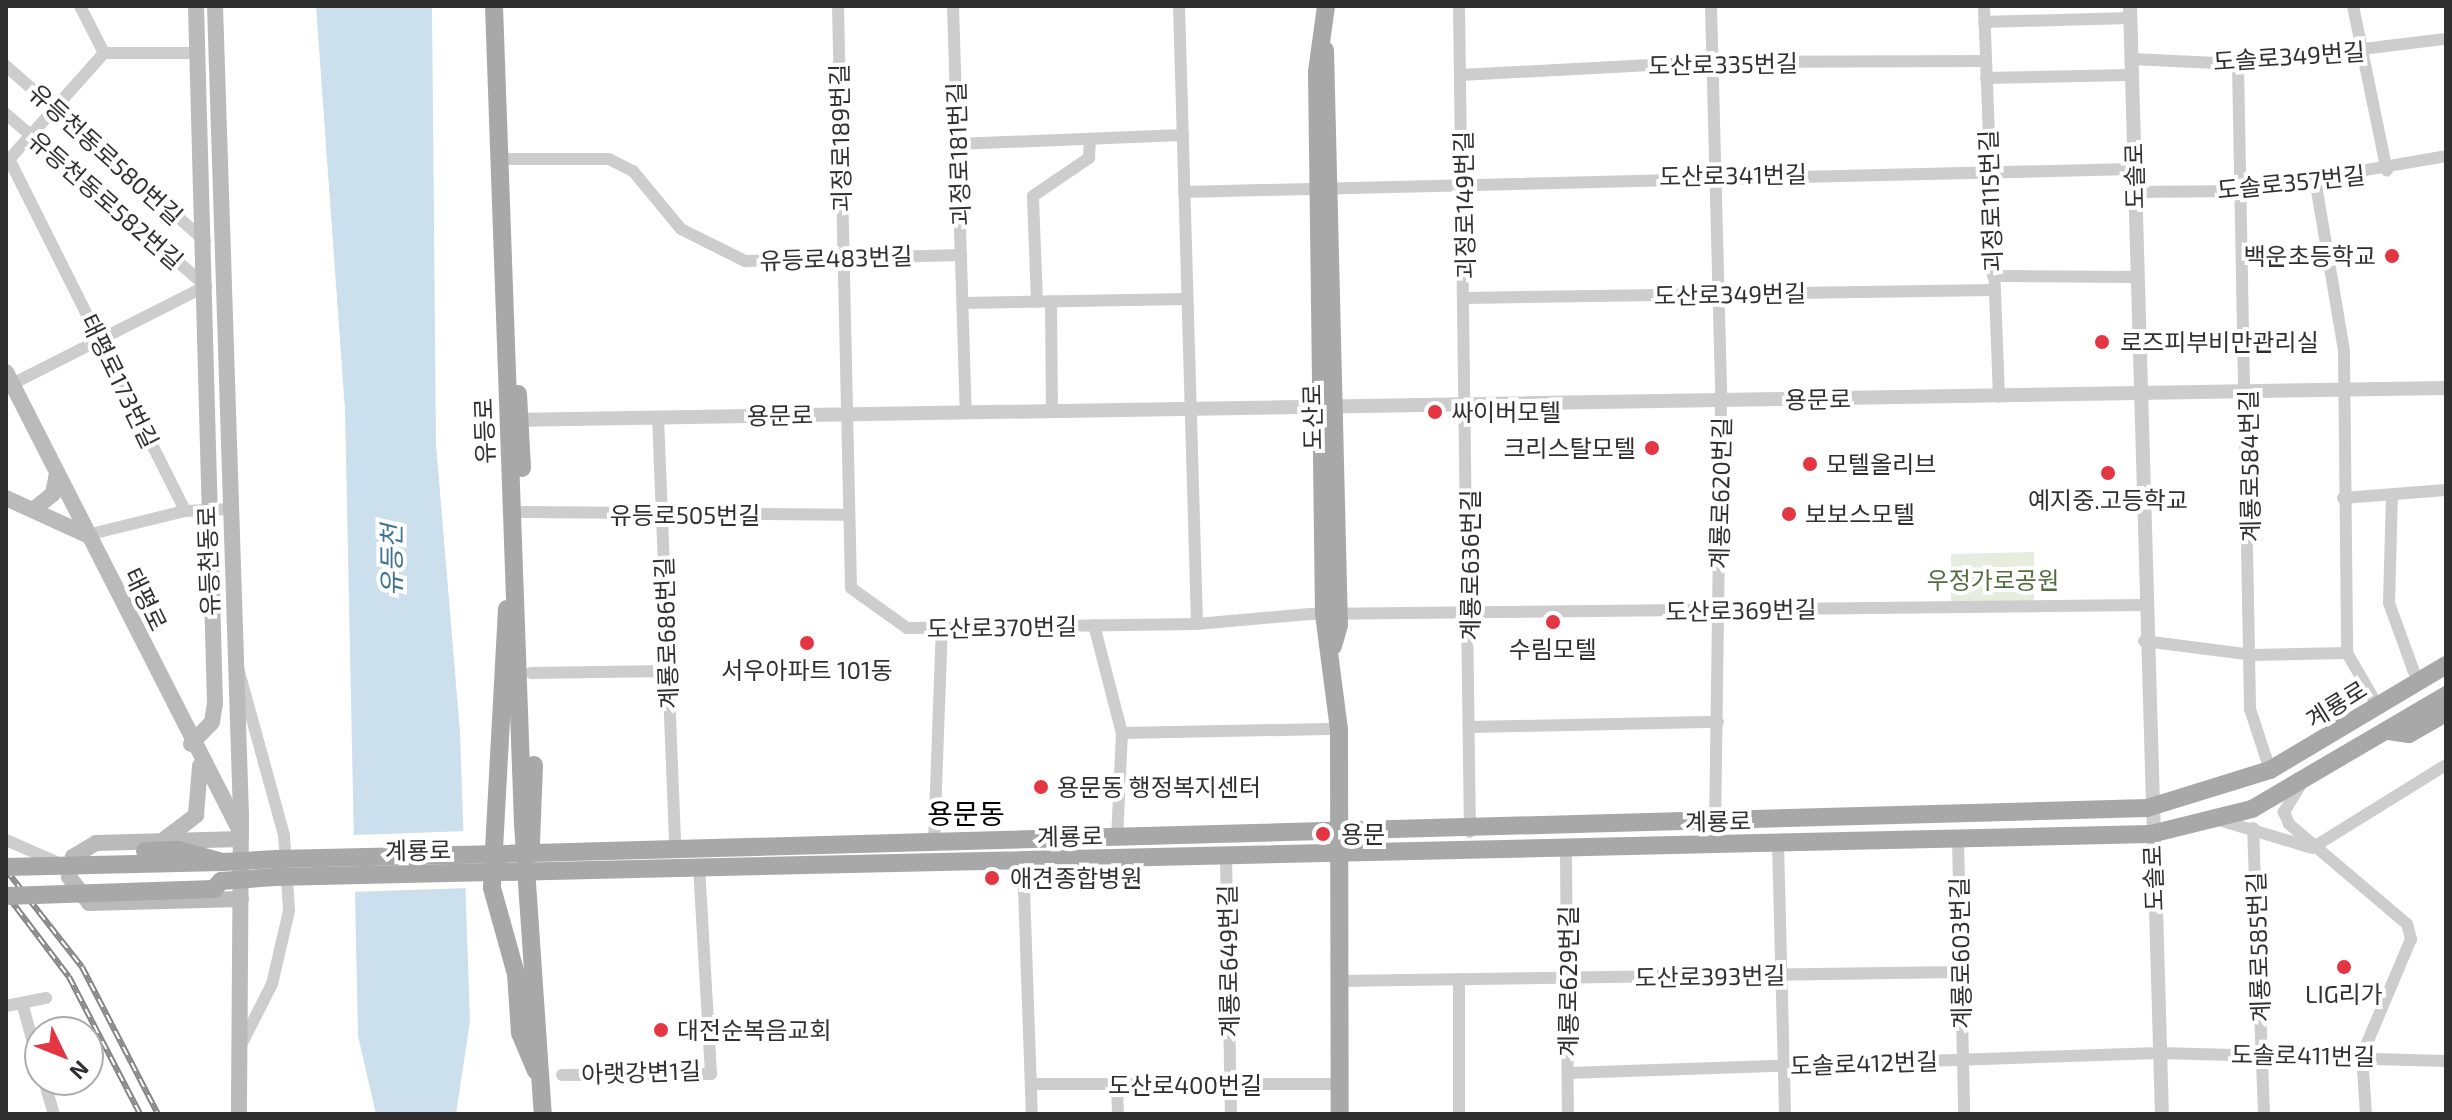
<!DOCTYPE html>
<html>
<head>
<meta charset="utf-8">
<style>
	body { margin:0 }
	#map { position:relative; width:2452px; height:1120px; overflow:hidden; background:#fff; font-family:"Exo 2","Noto Sans KR",sans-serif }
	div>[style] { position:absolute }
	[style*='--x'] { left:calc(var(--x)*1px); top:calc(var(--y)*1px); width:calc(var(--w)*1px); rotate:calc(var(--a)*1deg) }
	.green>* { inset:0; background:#e6edde }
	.water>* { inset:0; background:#cbdfec }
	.pier>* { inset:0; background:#fff; transform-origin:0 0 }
	.minor>* { height:12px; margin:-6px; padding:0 6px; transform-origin:6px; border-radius:6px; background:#cdcdcd }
	.tertiary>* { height:14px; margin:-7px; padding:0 7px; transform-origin:7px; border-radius:7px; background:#cdcdcd }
	.secondary>* { height:16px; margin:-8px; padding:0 8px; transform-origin:8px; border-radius:8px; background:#bababa }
	.primary>* { height:18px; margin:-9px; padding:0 9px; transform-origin:9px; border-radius:9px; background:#a8a8a8 }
	.rail>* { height:6px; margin-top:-3px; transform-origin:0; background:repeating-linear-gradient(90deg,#fff 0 9px,#858585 0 18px); box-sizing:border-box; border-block:2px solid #858585 }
	.primary-bridge>* { height:18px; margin:-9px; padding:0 9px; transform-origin:9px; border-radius:9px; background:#a8a8a8 }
	.dots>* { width:22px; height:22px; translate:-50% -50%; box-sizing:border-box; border:4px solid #fff; border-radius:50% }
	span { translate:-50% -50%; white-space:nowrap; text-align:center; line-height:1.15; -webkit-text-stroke:8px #fff; paint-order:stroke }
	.street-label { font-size:24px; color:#303030 }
	.poi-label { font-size:24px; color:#303030 }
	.right { translate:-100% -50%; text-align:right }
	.left { translate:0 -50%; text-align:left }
	.park-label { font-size:24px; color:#536c3d }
	.water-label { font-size:26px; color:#3e7292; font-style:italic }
	.quarter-label { font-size:28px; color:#000 }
	.frame { position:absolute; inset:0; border:8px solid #303030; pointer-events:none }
	.north { position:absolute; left:24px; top:1016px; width:80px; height:80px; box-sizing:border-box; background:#fff; border:2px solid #acacac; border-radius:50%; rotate:133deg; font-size:22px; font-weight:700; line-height:32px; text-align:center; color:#303030 }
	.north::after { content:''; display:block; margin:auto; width:28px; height:36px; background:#e43543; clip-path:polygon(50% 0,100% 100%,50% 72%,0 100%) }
</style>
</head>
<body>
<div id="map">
	<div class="green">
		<div style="clip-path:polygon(2034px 552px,2034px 599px,2023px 608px,1951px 602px,1951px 554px)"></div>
	</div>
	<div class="water">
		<div style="clip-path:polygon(316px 6px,432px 6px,436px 444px,460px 732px,470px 1021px,456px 1114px,376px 1114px,358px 1036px,345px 410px)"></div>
	</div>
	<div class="pier">
		<div style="left:467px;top:831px;width:57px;height:119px;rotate:88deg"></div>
	</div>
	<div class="minor">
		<div style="--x:838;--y:6;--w:582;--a:88.72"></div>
		<div style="--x:851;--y:588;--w:69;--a:35.5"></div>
		<div style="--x:907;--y:628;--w:290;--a:-0.8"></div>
		<div style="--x:1197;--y:624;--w:113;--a:-5.1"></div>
		<div style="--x:1310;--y:614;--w:833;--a:-0.62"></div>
		<div style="--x:953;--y:6;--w:406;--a:88.2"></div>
		<div style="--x:1179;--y:6;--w:618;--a:88.33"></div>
		<div style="--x:1459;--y:6;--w:826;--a:89.24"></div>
		<div style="--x:1711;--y:6;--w:394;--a:88.5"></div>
		<div style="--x:1721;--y:400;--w:425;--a:90.8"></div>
		<div style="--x:1984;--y:6;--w:391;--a:87.8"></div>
		<div style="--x:2353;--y:6;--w:168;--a:78.4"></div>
		<div style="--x:1984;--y:22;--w:146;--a:-1.6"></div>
		<div style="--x:104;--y:53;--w:93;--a:0"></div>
		<div style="--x:2131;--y:59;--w:107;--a:2.7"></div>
		<div style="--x:2238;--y:64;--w:209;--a:-6.9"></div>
		<div style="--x:2238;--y:64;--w:645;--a:88.93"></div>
		<div style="--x:2250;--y:709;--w:64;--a:71.8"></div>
		<div style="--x:6;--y:66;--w:265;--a:41.3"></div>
		<div style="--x:1460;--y:75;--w:251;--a:-3"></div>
		<div style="--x:1711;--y:62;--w:274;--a:-0.2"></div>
		<div style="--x:1986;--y:78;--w:145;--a:-1.2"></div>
		<div style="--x:6;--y:114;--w:264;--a:40.7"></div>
		<div style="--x:206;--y:286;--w:217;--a:153.2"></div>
		<div style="--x:957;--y:144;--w:226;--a:-2.3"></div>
		<div style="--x:510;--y:159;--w:99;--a:0"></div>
		<div style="--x:609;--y:159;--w:27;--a:27"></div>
		<div style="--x:633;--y:171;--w:75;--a:50.4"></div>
		<div style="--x:681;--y:229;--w:72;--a:26.6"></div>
		<div style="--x:745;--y:261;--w:216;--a:-1.6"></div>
		<div style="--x:10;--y:161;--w:391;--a:63.4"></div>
		<div style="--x:6;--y:163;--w:147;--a:-48.3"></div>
		<div style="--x:104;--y:53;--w:53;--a:-117.1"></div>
		<div style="--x:2315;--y:179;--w:174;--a:80.4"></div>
		<div style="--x:2344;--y:351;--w:302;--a:89.4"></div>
		<div style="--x:2347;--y:653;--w:61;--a:59.7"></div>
		<div style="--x:1184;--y:192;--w:949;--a:-1.39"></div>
		<div style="--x:2134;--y:192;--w:110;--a:-0.5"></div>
		<div style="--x:2244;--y:191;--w:205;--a:-9.8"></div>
		<div style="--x:1993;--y:276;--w:143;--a:0.4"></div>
		<div style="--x:1466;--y:298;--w:527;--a:-0.87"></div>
		<div style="--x:1051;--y:301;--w:109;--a:89.5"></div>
		<div style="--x:1037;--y:302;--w:106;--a:-92.2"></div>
		<div style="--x:1033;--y:196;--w:68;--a:-34.2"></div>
		<div style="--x:1089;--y:158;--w:19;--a:-87"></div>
		<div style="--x:963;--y:303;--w:224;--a:-1"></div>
		<div style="--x:658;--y:417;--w:432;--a:87.7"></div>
		<div style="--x:2392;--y:495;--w:108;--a:91.6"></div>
		<div style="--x:2389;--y:603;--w:73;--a:70.1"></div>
		<div style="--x:2343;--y:498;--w:103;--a:-4.4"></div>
		<div style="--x:523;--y:512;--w:324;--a:0.5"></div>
		<div style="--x:87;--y:535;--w:101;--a:-13.8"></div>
		<div style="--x:185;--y:511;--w:45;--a:-2.5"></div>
		<div style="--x:1094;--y:625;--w:112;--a:75.5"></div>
		<div style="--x:1122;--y:733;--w:106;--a:92.7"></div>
		<div style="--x:2144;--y:641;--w:111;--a:7.3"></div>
		<div style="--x:2254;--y:655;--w:93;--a:-1.2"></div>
		<div style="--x:238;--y:668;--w:173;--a:74.6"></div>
		<div style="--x:284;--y:835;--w:76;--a:86.2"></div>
		<div style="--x:289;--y:911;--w:75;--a:103.1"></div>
		<div style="--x:272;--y:984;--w:68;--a:116.9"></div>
		<div style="--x:531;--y:673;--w:136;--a:-0.8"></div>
		<div style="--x:1471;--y:727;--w:247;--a:-1.2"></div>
		<div style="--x:1122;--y:733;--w:217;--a:-1.1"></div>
		<div style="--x:2300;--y:786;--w:31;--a:122"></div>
		<div style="--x:2284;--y:812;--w:13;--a:67"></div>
		<div style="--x:2289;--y:824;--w:155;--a:40.3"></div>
		<div style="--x:2407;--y:924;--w:16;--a:75"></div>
		<div style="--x:2411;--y:939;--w:126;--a:112.9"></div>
		<div style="--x:2362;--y:1055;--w:59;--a:86.1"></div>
		<div style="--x:2219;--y:820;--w:94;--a:16.7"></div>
		<div style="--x:2253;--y:828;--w:286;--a:87.8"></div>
		<div style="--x:6;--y:840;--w:58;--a:23.5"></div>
		<div style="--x:1958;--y:840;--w:274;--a:88.7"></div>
		<div style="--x:934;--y:843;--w:215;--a:-87.9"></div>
		<div style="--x:1778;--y:844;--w:270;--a:88.5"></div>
		<div style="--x:1566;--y:848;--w:266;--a:89.6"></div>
		<div style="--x:2312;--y:848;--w:158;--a:-31.8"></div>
		<div style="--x:1226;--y:857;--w:257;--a:88.9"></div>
		<div style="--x:1023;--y:861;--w:253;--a:88"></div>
		<div style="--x:1338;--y:981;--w:622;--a:-0.83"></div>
		<div style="--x:22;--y:1003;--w:66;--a:74.3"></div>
		<div style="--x:6;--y:1006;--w:41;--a:-11.3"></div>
		<div style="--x:1568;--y:1073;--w:591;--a:-1.94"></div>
		<div style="--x:2159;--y:1053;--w:287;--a:1.6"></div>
		<div style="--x:562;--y:1075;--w:149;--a:-0.4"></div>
		<div style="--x:711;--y:1074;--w:206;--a:-93.3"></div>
		<div style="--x:44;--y:1080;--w:35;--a:74"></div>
		<div style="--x:1031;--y:1084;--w:309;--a:0"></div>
		<div style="--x:1117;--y:1086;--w:28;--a:88"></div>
		<div style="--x:1459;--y:1114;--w:135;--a:-90"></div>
	</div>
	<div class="tertiary">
		<div style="--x:2130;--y:6;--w:1108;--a:88.35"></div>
		<div style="--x:512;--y:420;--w:1934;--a:-0.95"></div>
	</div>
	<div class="secondary">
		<div style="--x:215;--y:6;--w:810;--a:88.16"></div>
		<div style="--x:241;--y:816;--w:298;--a:90.4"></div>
		<div style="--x:6;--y:372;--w:515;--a:62.99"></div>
		<div style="--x:6;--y:498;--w:89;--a:24.6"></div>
		<div style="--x:33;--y:510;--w:26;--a:-39"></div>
		<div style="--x:53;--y:494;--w:20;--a:-79"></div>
		<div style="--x:191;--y:744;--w:30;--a:-46"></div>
		<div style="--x:212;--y:722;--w:18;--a:-81"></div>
		<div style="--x:215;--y:704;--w:698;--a:-91.56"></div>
		<div style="--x:166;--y:838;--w:38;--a:-37"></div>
		<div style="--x:196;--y:815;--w:49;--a:-85.3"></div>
		<div style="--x:241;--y:839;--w:145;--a:178.4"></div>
		<div style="--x:96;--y:843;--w:27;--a:149"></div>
		<div style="--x:73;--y:857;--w:20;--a:101"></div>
		<div style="--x:69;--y:877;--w:33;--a:52"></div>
		<div style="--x:89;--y:903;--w:152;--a:-1.5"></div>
	</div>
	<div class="primary">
		<div style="--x:494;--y:6;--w:819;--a:87.97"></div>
		<div style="--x:523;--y:824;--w:291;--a:86.1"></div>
		<div style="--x:1326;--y:6;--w:67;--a:97.8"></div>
		<div style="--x:1317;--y:72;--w:542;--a:89.26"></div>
		<div style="--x:1324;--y:614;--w:116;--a:82.6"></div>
		<div style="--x:1339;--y:729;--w:385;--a:89.9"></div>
		<div style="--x:1325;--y:50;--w:575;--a:88.61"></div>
		<div style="--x:1339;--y:625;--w:22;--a:106"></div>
		<div style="--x:518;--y:394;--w:74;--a:86.9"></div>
		<div style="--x:507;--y:609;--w:279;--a:93.1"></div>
		<div style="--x:492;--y:888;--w:89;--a:74.4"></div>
		<div style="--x:516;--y:974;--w:59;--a:86.1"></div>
		<div style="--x:520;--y:1033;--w:41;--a:67.2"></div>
		<div style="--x:2389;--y:731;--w:20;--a:9"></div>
		<div style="--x:2409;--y:734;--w:43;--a:-29.6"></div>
		<div style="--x:531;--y:843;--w:78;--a:-87.8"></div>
		<div style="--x:178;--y:850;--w:47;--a:14.9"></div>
		<div style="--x:223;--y:862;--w:54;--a:-3.2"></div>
		<div style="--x:500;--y:854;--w:1648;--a:-1.6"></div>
		<div style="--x:2147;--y:808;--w:129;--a:-17.2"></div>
		<div style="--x:2270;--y:770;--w:205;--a:-30.8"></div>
		<div style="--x:503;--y:872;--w:1648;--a:-1.32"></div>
		<div style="--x:2151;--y:834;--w:104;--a:-13.9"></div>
		<div style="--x:2252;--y:809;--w:225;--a:-30.4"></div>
		<div style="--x:221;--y:881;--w:54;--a:-4.2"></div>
	</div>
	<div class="rail">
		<div style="--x:6;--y:870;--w:123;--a:51.9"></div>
		<div style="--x:82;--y:967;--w:165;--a:62.7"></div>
		<div style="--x:6;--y:894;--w:104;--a:52.8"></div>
		<div style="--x:69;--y:977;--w:154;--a:62.6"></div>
	</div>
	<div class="primary-bridge">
		<div style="--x:145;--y:851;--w:33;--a:-2"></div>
		<div style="--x:277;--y:859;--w:223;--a:-1.3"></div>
		<div style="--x:6;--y:867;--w:217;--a:-1.3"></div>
		<div style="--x:275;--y:877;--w:228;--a:-1.3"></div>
		<div style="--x:6;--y:896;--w:208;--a:-1.9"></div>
		<div style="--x:214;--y:889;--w:11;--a:-49"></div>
	</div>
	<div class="dots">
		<div style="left:2392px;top:256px;background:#e43543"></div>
		<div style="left:2102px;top:342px;background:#e43543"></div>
		<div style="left:1435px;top:412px;background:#e43543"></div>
		<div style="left:1652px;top:448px;background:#e43543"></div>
		<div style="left:1810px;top:464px;background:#e43543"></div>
		<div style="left:2108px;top:473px;background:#e43543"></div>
		<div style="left:1789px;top:514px;background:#e43543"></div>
		<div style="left:1553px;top:622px;background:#e43543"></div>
		<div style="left:807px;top:643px;background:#e43543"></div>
		<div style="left:1041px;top:787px;background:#e43543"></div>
		<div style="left:1323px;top:834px;background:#e43543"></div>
		<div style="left:992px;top:878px;background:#e43543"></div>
		<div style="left:2344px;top:967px;background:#e43543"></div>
		<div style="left:661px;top:1030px;background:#e43543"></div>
	</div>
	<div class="street-label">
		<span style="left:2289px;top:56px;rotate:-4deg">도솔로349번길</span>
		<span style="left:1723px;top:64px;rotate:-1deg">도산로335번길</span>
		<span style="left:840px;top:138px;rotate:-91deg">괴정로189번길</span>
		<span style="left:106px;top:154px;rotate:42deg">유등천동로580번길</span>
		<span style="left:958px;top:154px;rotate:-92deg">괴정로181번길</span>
		<span style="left:1733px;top:175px;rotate:-1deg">도산로341번길</span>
		<span style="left:2134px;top:176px;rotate:-91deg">도솔로</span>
		<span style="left:2291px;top:182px;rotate:-6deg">도솔로357번길</span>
		<span style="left:106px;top:200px;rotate:41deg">유등천동로582번길</span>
		<span style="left:1990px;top:201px;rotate:-92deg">괴정로115번길</span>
		<span style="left:1464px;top:205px;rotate:-91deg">괴정로149번길</span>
		<span style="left:836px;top:258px;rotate:-2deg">유등로483번길</span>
		<span style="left:1730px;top:294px;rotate:-1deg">도산로349번길</span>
		<span style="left:120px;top:381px;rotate:64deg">태평로173번길</span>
		<span style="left:1818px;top:399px;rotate:-1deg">용문로</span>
		<span style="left:780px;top:415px;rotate:-1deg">용문로</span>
		<span style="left:1312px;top:417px;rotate:-91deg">도산로</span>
		<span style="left:484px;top:431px;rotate:-92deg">유등로</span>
		<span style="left:2249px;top:466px;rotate:-91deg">계룡로584번길</span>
		<span style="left:1720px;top:493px;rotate:-89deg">계룡로620번길</span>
		<span style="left:685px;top:515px">유등로505번길</span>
		<span style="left:208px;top:561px;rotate:-92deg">유등천동로</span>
		<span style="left:1470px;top:565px;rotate:-90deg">계룡로636번길</span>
		<span style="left:146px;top:599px;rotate:64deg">태평로</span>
		<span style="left:1741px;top:610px;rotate:-1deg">도산로369번길</span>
		<span style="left:1002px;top:627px;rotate:-1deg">도산로370번길</span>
		<span style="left:666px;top:633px;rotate:-92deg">계룡로686번길</span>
		<span style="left:2336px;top:704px;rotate:-32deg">계룡로</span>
		<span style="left:1718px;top:821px;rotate:-1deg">계룡로</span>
		<span style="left:1070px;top:836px;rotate:-1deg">계룡로</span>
		<span style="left:418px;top:850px;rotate:-1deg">계룡로</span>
		<span style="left:2153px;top:878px;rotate:-92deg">도솔로</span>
		<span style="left:2258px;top:947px;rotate:-92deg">계룡로585번길</span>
		<span style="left:1960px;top:953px;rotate:-91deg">계룡로603번길</span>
		<span style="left:1228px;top:961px;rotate:-91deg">계룡로649번길</span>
		<span style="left:1710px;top:976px;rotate:-1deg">도산로393번길</span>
		<span style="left:1568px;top:981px;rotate:-90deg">계룡로629번길</span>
		<span style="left:2303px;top:1055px;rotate:1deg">도솔로411번길</span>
		<span style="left:1864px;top:1063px;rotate:-2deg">도솔로412번길</span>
		<span style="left:641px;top:1072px;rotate:-2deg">아랫강변1길</span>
		<span style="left:1185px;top:1085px">도산로400번길</span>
	</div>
	<div class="poi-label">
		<span class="right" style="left:2376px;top:256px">백운초등학교</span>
		<span class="left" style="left:2120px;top:342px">로즈피부비만관리실</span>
		<span class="left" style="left:1451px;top:412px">싸이버모텔</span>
		<span class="right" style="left:1636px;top:448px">크리스탈모텔</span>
		<span class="left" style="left:1826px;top:464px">모텔올리브</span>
		<span style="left:2108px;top:500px">예지중.고등학교</span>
		<span class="left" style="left:1805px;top:514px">보보스모텔</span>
		<span style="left:1553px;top:649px">수림모텔</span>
		<span style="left:807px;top:670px">서우아파트 101동</span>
		<span class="left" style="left:1057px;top:787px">용문동 행정복지센터</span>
		<span class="left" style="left:1341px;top:834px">용문</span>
		<span class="left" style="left:1010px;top:878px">애견종합병원</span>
		<span style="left:2344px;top:994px">LIG리가</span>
		<span class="left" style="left:677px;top:1030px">대전순복음교회</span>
	</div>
	<div class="park-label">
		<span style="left:1993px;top:580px">우정가로공원</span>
	</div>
	<div class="water-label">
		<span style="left:391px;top:560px;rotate:-90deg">유등천</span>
	</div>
	<div class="quarter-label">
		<span style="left:966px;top:813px">용문동</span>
	</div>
	<div class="frame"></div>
	<div class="north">N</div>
</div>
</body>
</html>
